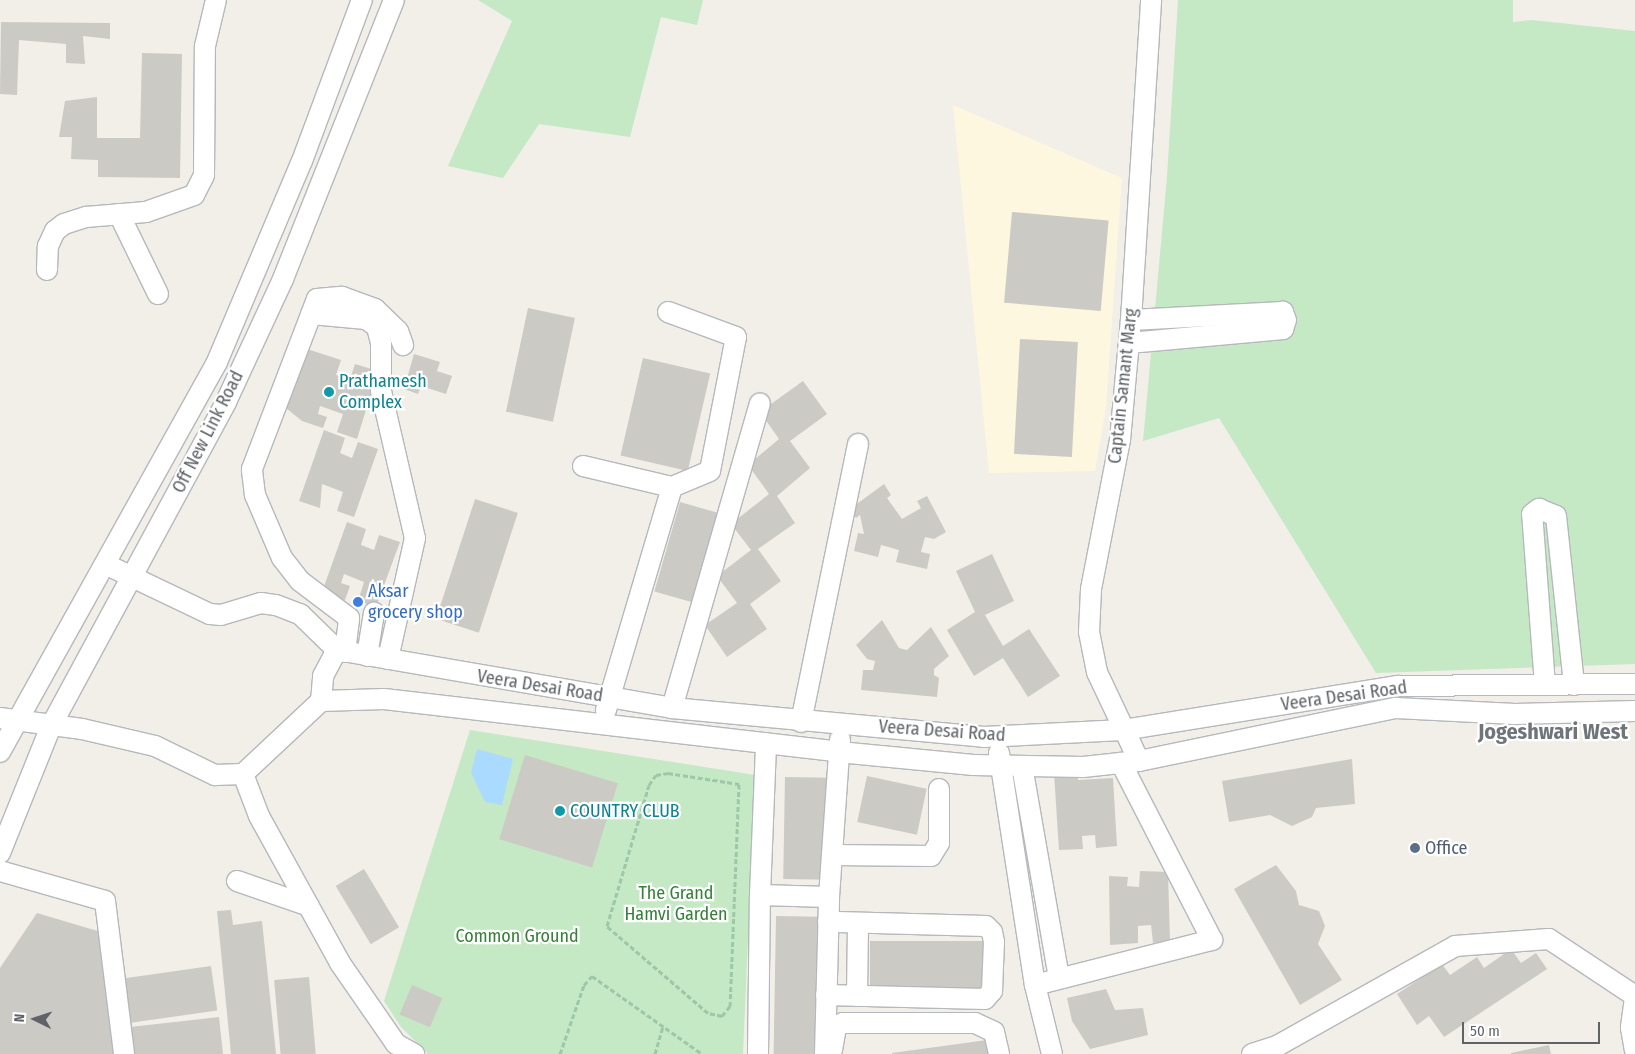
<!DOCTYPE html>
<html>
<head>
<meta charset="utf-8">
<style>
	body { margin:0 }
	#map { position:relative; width:1635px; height:1054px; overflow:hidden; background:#f1efe8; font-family:"Fira Sans Condensed",sans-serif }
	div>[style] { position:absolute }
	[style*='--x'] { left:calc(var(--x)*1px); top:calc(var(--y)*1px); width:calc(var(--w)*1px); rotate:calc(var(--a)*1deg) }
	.commercial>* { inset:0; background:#fef7e0 }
	.green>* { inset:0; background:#c5e8c5 }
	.water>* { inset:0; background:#aadaff }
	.building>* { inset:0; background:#cccac5; transform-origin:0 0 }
	.path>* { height:3px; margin-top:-1.5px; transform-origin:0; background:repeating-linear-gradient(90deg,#9cc7a9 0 5px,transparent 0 7.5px) }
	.roads { filter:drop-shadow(1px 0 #b5b8bc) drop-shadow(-1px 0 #b5b8bc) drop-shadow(0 1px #b5b8bc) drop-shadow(0 -1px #b5b8bc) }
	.minor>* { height:20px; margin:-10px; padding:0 10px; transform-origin:10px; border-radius:10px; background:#fff }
	.dots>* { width:14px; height:14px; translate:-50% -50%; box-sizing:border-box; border:2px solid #fff; border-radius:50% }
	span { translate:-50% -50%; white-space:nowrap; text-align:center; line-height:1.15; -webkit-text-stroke:4.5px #fff; paint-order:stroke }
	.culture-label { font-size:18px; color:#0d838f }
	.left { translate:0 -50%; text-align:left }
	.street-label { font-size:18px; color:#5f6368 }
	.shop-label { font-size:18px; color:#366cbe }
	.service-label { font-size:18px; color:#4e5e75 }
	.park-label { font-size:18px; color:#348238 }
	.district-label { font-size:22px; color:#70757a; font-weight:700 }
	.north { position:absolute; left:10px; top:994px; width:50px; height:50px; -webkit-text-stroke:4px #fff; paint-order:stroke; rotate:274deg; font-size:14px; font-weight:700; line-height:20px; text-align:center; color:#5f6368 }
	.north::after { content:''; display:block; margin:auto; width:18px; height:22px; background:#5f6368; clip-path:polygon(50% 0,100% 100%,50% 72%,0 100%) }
	.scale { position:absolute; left:1462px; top:1022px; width:138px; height:22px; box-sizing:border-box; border:2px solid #5f6368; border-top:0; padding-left:6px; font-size:15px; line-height:18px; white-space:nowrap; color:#5f6368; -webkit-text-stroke:4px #fff; paint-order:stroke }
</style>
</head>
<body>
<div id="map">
	<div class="commercial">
		<div style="clip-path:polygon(953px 105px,1122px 178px,1106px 407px,1095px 471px,989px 473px)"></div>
	</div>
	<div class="green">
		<div style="clip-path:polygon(478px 0,703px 0,697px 25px,661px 17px,630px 137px,539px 124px,503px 178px,448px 166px,512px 21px)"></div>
		<div style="clip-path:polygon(1178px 0,1513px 0,1513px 22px,1532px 20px,1635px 31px,1635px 664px,1376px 673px,1219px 418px,1143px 441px,1167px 177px)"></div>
		<div style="clip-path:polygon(470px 730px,755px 775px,743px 1054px,428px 1054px,401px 1027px,384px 1001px)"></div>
	</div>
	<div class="water">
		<div style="clip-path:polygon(477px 749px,513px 759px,502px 805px,485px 802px,471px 773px)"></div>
	</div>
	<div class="building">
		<div style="clip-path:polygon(1px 22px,110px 23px,110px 39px,83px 36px,85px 64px,66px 63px,66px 44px,19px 40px,17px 95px,0 94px)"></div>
		<div style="clip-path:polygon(142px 53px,182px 54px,180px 178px,98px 177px,98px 160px,71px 159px,72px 137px,59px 137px,65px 101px,97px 97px,97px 138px,140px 138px)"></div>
		<div style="left:1012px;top:212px;width:97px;height:91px;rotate:5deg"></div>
		<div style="left:528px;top:308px;width:48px;height:106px;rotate:12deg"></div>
		<div style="left:1020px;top:339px;width:58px;height:115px;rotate:3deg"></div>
		<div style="clip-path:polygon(304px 348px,341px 360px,336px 375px,350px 379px,355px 364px,378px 371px,357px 439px,337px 432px,343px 414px,320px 406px,318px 414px,327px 417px,323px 428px,302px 421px,281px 404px)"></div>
		<div style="clip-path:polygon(414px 354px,440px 362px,437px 371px,452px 376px,446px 394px,421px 386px,418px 394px,404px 389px)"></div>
		<div style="left:643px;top:358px;width:69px;height:100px;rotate:13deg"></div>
		<div style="clip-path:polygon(803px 381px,827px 414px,790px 441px,810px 468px,777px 496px,795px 523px,758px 549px,781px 581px,750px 604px,767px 629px,727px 657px,705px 625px,737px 603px,717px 576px,751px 550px,731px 524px,769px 494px,748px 465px,779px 439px,760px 412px)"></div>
		<div style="clip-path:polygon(324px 430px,345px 438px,340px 453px,352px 458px,358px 442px,378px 449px,354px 517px,337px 511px,343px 492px,322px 484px,320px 508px,299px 501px)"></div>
		<div style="clip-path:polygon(884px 484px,891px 495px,887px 498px,902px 519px,921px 508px,917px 501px,927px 496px,946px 532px,934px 539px,925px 537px,921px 552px,930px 554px,927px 569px,896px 562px,899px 550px,881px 545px,878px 557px,854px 551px,858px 533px,864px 534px,860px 515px,856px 518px,850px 509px)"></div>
		<div style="left:475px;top:499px;width:45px;height:126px;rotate:18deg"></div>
		<div style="left:680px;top:502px;width:43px;height:93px;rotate:16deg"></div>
		<div style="clip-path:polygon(347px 522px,366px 529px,361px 545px,374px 550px,379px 535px,400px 542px,376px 607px,358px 601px,364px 582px,344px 574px,341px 583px,350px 586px,345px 600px,322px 592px)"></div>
		<div style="clip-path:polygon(992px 554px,1014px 601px,985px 615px,1003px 646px,1029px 629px,1060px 676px,1028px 697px,1003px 658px,974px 676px,947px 630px,975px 612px,956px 571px)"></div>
		<div style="clip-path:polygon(882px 620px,899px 648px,907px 650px,931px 627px,949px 656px,934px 669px,934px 675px,939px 678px,937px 697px,861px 690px,863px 670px,873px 670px,875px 661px,867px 659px,856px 645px)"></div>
		<div style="left:525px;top:755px;width:97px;height:88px;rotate:17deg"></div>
		<div style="clip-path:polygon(1352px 759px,1355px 804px,1316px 808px,1312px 817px,1292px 826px,1270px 815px,1229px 822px,1222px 781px)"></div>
		<div style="clip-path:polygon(1078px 771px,1078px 780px,1113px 778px,1117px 846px,1096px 848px,1095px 835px,1082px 836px,1083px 849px,1059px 850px,1054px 773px)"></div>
		<div style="left:867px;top:776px;width:61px;height:47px;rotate:12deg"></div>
		<div style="left:785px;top:777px;width:46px;height:102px;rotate:1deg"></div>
		<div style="clip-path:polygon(1276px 865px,1296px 891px,1299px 905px,1319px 911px,1325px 926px,1318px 944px,1342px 980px,1300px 1005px,1234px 889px)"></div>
		<div style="left:364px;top:869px;width:68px;height:33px;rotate:59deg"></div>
		<div style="clip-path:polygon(1140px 871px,1168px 872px,1170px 940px,1153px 943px,1151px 925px,1138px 926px,1138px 943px,1110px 945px,1109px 876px,1128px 877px,1127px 886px,1139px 887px)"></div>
		<div style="clip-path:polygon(231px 910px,233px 925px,262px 921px,276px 1054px,231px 1054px,217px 911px)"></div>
		<div style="clip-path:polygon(37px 913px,101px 932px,115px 1054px,0 1054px,0 968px)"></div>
		<div style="left:776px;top:916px;width:44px;height:138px;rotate:1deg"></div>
		<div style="left:870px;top:941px;width:119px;height:47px"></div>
		<div style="clip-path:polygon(1511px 949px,1521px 963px,1536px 953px,1547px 969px,1444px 1037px,1429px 1016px,1417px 1025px,1397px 994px,1442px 964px,1450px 975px,1477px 957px,1484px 968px)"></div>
		<div style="left:211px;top:966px;width:45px;height:89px;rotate:82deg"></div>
		<div style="left:309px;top:977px;width:77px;height:35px;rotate:85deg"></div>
		<div style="left:412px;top:985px;width:33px;height:32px;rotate:23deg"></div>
		<div style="clip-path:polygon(1106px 989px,1115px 1010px,1143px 1008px,1148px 1035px,1090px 1049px,1072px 1021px,1067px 998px)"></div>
		<div style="clip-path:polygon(219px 1017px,223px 1054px,133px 1054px,130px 1027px)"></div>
		<div style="clip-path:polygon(987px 1040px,989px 1054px,892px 1054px,892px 1053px)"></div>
		<div style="clip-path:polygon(1549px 1045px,1551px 1054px,1511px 1054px,1511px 1053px)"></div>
	</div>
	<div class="path">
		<div style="--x:668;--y:773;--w:72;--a:8.8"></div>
		<div style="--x:739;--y:784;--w:222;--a:92.3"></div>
		<div style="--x:730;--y:1006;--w:13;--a:129"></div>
		<div style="--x:722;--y:1016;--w:14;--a:-168"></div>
		<div style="--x:708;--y:1013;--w:133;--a:-139.3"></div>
		<div style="--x:607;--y:926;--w:147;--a:-73.4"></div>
		<div style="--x:649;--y:785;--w:12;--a:-55"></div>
		<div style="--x:656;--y:775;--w:12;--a:-9"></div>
		<div style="--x:560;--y:1054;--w:73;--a:-70.8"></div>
		<div style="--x:584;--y:985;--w:12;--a:-48"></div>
		<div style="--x:592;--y:976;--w:135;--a:35.3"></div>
		<div style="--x:655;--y:1054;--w:29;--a:-74"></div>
	</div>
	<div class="roads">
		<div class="minor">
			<div style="--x:119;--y:214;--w:89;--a:64"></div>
			<div style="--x:47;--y:270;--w:24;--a:-88"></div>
			<div style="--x:48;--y:246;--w:17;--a:-65"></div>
			<div style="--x:55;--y:231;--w:11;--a:-38"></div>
			<div style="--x:64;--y:224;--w:23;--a:-18"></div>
			<div style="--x:86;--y:217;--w:60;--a:-4.8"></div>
			<div style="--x:146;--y:212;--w:51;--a:-19.5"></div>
			<div style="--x:194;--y:195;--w:22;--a:-63"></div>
			<div style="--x:204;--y:175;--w:129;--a:-89.6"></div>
			<div style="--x:205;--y:46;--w:47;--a:-76.6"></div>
			<div style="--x:668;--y:312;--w:72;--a:20.2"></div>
			<div style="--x:736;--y:337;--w:136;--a:101"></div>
			<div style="--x:710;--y:471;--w:41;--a:157.2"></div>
			<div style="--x:311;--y:314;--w:55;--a:5.2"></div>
			<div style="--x:366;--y:319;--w:14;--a:36"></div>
			<div style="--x:377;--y:327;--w:16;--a:76"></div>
			<div style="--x:381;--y:343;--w:48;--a:90"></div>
			<div style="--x:381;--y:391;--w:151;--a:77"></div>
			<div style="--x:415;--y:538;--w:124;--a:102.6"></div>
			<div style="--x:1129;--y:343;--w:155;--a:-5.2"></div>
			<div style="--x:1283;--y:329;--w:9;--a:-72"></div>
			<div style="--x:1286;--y:320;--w:9;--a:-111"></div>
			<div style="--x:1283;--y:312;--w:152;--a:177"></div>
			<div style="--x:583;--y:466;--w:91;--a:13.3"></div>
			<div style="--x:672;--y:487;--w:233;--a:106.5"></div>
			<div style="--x:105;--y:564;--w:116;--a:25.5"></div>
			<div style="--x:210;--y:614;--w:11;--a:5"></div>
			<div style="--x:221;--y:615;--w:42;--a:-16.7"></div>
			<div style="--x:261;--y:603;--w:15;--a:8"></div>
			<div style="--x:276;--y:605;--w:26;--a:21"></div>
			<div style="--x:300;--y:614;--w:52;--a:44.2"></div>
			<div style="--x:345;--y:652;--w:34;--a:-83"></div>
			<div style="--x:349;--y:618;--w:61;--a:-142.9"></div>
			<div style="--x:300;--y:581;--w:29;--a:-128"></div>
			<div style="--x:282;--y:558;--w:69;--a:-113.2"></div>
			<div style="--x:255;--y:495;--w:26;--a:-97"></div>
			<div style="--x:252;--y:469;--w:182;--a:-69.1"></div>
			<div style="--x:317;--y:299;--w:25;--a:-5"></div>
			<div style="--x:342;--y:297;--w:35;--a:20"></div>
			<div style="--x:375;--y:309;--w:32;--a:44"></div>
			<div style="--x:398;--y:331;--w:15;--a:70"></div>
			<div style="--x:367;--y:656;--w:44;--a:-80.8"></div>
			<div style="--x:1545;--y:685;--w:171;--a:-94.3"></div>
			<div style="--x:1532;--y:514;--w:9;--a:-36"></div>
			<div style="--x:1539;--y:509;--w:18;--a:22"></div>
			<div style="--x:1556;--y:516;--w:170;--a:83.9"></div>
			<div style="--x:321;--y:701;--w:25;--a:-85"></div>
			<div style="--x:323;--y:676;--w:30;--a:-62"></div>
			<div style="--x:337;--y:650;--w:340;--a:9.8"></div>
			<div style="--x:672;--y:708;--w:313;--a:5.3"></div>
			<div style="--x:984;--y:737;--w:139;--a:-2.9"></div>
			<div style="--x:1123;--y:730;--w:278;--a:-9.1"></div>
			<div style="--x:1397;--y:686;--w:238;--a:-0.5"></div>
			<div style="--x:321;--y:701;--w:63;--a:-1.8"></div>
			<div style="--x:384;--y:699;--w:458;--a:6.6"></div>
			<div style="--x:839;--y:752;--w:135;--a:5.5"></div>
			<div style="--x:973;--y:765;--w:110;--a:1"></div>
			<div style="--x:1083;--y:767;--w:56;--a:-6.1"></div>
			<div style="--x:1139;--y:761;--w:262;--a:-11.7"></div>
			<div style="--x:1396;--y:708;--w:119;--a:2.9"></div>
			<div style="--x:1515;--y:714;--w:120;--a:-1.4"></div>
			<div style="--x:672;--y:708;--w:317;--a:-73.9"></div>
			<div style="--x:0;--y:718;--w:83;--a:7.6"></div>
			<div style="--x:82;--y:729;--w:75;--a:13.1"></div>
			<div style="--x:155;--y:746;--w:67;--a:25.8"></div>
			<div style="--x:215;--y:775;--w:28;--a:-2"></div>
			<div style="--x:243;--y:774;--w:107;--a:-43.1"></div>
			<div style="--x:801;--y:722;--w:284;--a:-78.4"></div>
			<div style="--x:0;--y:752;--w:446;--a:-60.9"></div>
			<div style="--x:217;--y:362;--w:218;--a:-67.1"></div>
			<div style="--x:302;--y:161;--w:172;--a:-69.6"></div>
			<div style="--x:999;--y:753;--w:235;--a:81.2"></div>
			<div style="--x:1035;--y:985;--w:71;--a:76.2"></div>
			<div style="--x:1139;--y:761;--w:98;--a:-115.3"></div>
			<div style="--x:1097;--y:672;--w:41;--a:-101.3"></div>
			<div style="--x:1089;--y:632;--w:43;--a:-87.3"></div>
			<div style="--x:1091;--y:589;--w:152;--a:-79"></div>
			<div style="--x:1120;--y:440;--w:121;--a:-84.8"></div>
			<div style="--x:1131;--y:320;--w:321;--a:-86.4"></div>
			<div style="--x:1022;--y:766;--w:215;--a:80.1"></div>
			<div style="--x:243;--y:774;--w:45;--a:69.1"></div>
			<div style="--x:259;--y:816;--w:168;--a:61.1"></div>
			<div style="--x:340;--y:963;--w:98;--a:55.3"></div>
			<div style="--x:396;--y:1044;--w:21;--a:29"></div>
			<div style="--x:0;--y:853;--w:137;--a:-68.1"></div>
			<div style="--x:51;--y:726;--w:368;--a:-61.6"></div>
			<div style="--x:226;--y:402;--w:136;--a:-65.1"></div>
			<div style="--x:283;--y:279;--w:300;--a:-68.3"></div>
			<div style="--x:832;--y:855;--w:99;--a:0.6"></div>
			<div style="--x:931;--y:856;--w:15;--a:-58"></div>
			<div style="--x:939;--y:843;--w:54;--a:-90"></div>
			<div style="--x:0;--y:871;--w:109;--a:15.9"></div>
			<div style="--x:105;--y:901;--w:154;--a:82.9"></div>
			<div style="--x:237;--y:881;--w:76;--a:19.1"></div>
			<div style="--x:760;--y:895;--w:152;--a:-87.7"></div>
			<div style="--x:1035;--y:985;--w:183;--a:-14.3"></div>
			<div style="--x:1212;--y:940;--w:199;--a:-117.2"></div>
			<div style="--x:826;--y:995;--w:159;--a:1.4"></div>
			<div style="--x:985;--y:999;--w:11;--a:-49"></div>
			<div style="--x:992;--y:991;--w:49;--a:-87.7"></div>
			<div style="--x:994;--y:942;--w:10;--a:-101"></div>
			<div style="--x:992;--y:932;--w:8;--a:-135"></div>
			<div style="--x:986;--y:926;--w:158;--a:-178.5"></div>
			<div style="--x:857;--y:996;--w:73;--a:-89.2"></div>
			<div style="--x:1635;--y:998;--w:30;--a:98"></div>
			<div style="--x:1631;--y:1028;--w:22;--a:80"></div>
			<div style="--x:832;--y:1050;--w:23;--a:-80"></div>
			<div style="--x:836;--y:1027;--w:8;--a:-30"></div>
			<div style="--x:843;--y:1023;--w:132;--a:0"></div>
			<div style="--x:975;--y:1023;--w:21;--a:25"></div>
			<div style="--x:994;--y:1032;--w:23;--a:77"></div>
			<div style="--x:758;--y:1054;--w:159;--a:-89.3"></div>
			<div style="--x:760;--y:895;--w:69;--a:1.7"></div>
			<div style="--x:825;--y:1054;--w:157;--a:-88.5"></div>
			<div style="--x:829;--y:897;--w:158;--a:-86"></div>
			<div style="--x:1252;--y:1054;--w:26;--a:-18"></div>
			<div style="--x:1277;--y:1046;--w:204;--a:-29.3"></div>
			<div style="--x:1455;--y:946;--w:94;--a:-4.3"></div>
			<div style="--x:1549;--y:939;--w:103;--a:33.5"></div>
		</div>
	</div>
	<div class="dots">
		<div style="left:329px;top:392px;background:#0f9aa8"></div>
		<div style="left:358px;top:602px;background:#3f7fe0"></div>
		<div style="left:560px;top:811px;background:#0f9aa8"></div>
		<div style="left:1415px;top:848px;background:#5c6f8a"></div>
	</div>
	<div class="culture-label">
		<span class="left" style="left:339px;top:392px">Prathamesh<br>Complex</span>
		<span class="left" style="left:570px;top:811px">COUNTRY CLUB</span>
	</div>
	<div class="street-label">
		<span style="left:1123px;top:386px;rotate:-84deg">Captain Samant Marg</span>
		<span style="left:208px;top:432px;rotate:-63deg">Off New Link Road</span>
		<span style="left:540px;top:686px;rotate:9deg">Veera Desai Road</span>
		<span style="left:1344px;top:696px;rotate:-8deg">Veera Desai Road</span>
		<span style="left:942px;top:731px;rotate:4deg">Veera Desai Road</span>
	</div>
	<div class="shop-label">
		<span class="left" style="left:368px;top:602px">Aksar<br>grocery shop</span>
	</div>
	<div class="service-label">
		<span class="left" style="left:1425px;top:848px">Office</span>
	</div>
	<div class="park-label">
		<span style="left:676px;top:904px">The Grand<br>Hamvi Garden</span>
		<span style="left:517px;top:936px">Common Ground</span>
	</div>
	<div class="district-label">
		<span style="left:1553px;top:732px">Jogeshwari West</span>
	</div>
	<div class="north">N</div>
	<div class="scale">50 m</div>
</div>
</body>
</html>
